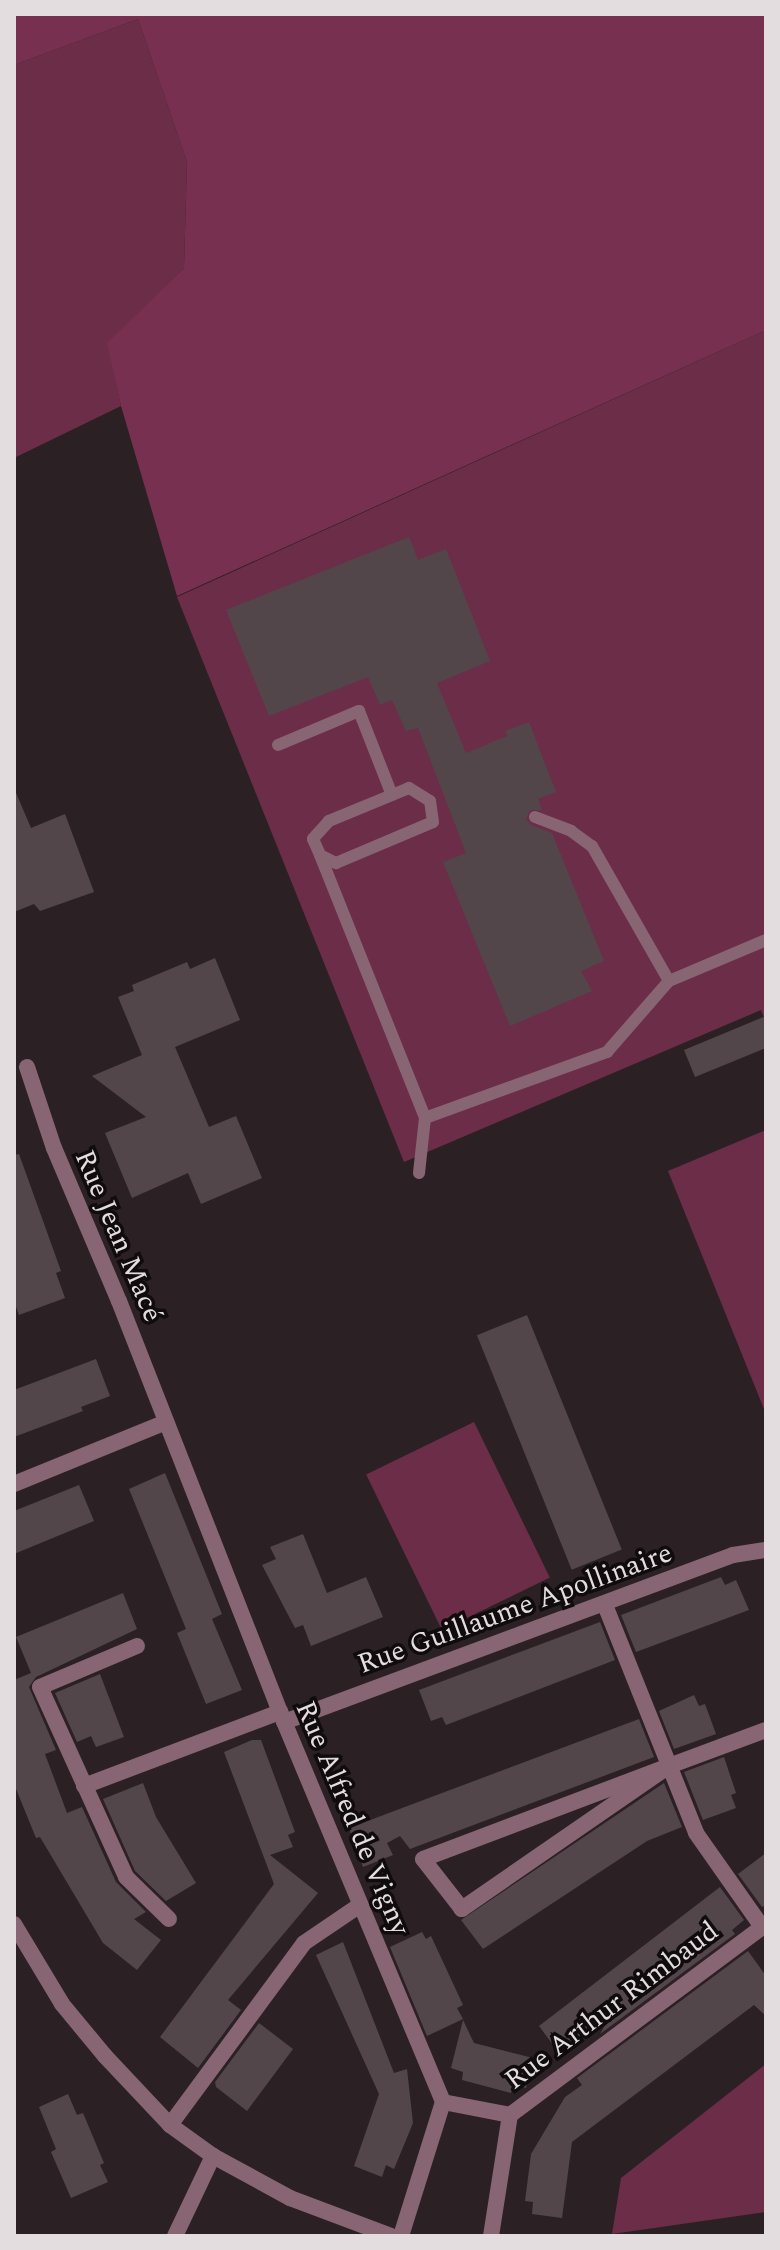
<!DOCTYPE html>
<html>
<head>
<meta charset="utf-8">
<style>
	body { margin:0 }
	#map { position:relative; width:780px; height:2250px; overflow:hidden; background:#2b2124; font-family:Spectral,serif }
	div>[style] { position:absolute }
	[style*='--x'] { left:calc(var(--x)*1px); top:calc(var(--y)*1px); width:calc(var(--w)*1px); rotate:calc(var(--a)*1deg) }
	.green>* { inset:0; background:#6c2d49; transform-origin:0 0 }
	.forest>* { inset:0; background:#783050 }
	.building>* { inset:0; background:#52464a; transform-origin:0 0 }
	.service>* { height:12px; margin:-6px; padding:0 6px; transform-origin:6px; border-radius:6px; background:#886572 }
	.minor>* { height:16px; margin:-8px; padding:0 8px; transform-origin:8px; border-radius:8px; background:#886572 }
	.tertiary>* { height:16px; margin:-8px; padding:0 8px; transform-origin:8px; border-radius:8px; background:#886572 }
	span { translate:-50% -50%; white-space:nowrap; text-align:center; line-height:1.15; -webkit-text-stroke:7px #100c0d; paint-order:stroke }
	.street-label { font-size:28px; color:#e4dddf }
	.frame { position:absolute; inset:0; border:16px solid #e4dddf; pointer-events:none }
</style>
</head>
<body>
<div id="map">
	<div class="green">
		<div style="clip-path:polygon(138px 19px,187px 162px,184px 268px,108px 343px,121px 406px,14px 458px,14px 65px)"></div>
		<div style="clip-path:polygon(766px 330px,766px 1023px,761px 1010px,404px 1162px,177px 597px)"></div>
		<div style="clip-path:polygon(766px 1130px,766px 1414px,668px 1171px)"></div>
		<div style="left:474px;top:1422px;width:173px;height:120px;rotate:64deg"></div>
		<div style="clip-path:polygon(766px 2064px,766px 2212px,612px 2234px,621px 2178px)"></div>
	</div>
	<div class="forest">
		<div style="clip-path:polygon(14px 14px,766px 14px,766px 330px,177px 596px,121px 406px,107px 343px,184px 268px,187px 162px,138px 19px,14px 65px)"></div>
	</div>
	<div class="building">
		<div style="clip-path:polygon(409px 537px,418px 560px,446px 549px,490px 661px,437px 683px,466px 753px,507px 736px,505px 731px,529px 722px,556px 792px,538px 799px,542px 810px,530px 810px,526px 819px,531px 825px,552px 833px,604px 961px,581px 971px,592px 991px,510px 1026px,443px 862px,466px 853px,418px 728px,406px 731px,392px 700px,380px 705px,368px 677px,269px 716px,226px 610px)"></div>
		<div style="clip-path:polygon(14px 788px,31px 828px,65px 814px,94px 892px,40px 911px,34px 904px,14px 912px)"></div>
		<div style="clip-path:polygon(215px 958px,240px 1020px,175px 1047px,209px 1127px,236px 1116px,262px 1178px,201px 1204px,188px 1173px,132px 1198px,105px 1133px,146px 1117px,92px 1076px,142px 1055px,118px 997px,134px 991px,132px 985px,187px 962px,190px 969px)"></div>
		<div style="clip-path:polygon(766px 1016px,766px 1048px,695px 1077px,684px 1050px)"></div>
		<div style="clip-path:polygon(19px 1154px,61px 1271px,56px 1273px,65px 1298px,19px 1315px,14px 1301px,14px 1155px)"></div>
		<div style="left:527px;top:1315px;width:253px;height:54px;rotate:68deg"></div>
		<div style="clip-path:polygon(96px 1359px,110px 1396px,81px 1407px,83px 1411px,14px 1437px,14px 1390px)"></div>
		<div style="clip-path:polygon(165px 1473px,222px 1614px,212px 1619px,242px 1690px,206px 1704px,177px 1633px,186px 1629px,129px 1489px)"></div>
		<div style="clip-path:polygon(79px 1485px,94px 1521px,14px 1554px,14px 1511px)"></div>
		<div style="clip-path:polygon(303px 1534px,327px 1593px,366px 1577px,383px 1617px,311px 1646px,303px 1625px,295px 1628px,262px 1565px,276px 1559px,270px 1547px)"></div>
		<div style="clip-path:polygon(721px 1577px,725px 1585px,736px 1580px,749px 1610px,636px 1652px,621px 1615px)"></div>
		<div style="clip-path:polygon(123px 1593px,137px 1629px,36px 1677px,29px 1687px,56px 1750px,45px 1754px,67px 1813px,82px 1807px,116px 1882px,146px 1912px,134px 1919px,161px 1940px,137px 1970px,103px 1943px,40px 1837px,36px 1838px,14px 1784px,14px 1680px,31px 1673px,16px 1637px)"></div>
		<div style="clip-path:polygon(600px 1622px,615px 1660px,446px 1725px,442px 1717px,431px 1721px,419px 1690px)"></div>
		<div style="clip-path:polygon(100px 1674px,124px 1737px,96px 1747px,91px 1736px,77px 1742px,55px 1693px)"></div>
		<div style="clip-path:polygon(694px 1695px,699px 1706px,705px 1704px,716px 1734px,674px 1749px,659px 1711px)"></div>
		<div style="clip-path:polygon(639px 1719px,654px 1757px,410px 1849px,400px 1836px,387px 1843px,393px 1855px,363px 1867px,349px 1828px)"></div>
		<div style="clip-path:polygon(252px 1740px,261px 1740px,295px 1832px,288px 1835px,293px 1847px,270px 1855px,318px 1893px,228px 2000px,241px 2010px,198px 2068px,160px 2037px,274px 1884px,224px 1752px)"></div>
		<div style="clip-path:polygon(724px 1757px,736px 1793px,731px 1795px,736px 1808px,703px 1820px,684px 1772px)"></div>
		<div style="clip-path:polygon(143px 1783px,156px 1817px,196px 1883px,166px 1901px,135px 1871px,103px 1799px)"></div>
		<div style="clip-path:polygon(664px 1783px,682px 1827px,647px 1841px,483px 1949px,461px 1920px)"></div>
		<div style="clip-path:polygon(766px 1853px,766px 1905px,762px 1907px,738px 1874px)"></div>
		<div style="clip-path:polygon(720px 1887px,744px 1920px,732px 1930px,735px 1934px,600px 2034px,608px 2020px,562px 2057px,539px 2026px)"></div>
		<div style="clip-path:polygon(422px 1932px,426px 1939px,431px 1936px,463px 2005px,457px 2008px,463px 2019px,427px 2036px,390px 1947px)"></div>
		<div style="clip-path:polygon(343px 1942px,394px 2073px,407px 2069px,413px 2123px,394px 2169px,386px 2165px,382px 2177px,354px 2166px,379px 2094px,316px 1955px)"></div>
		<div style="clip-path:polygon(748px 1951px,766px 1976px,766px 2016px,754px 2005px,572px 2142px,562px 2218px,532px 2214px,533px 2202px,525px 2201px,531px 2154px,565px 2097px,582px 2085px,577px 2078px)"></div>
		<div style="clip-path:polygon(463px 2020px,474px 2043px,533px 2058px,526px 2088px,513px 2084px,511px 2093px,462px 2080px,463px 2072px,451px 2068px)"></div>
		<div style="clip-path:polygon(259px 2023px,293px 2049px,247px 2111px,216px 2087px,215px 2082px)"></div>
		<div style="clip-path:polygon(68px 2094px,77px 2115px,83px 2113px,104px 2163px,100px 2165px,108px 2182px,71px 2198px,51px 2152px,56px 2149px,39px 2107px)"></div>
	</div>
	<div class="service">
		<div style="--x:278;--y:745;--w:88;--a:-22.8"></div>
		<div style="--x:359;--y:711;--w:90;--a:68.6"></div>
		<div style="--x:535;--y:817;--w:39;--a:21"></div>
		<div style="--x:571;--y:831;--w:26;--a:36"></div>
		<div style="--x:592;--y:846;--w:155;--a:60.3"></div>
		<div style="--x:320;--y:855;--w:18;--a:27"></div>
		<div style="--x:336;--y:863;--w:105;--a:-22.9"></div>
		<div style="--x:433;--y:822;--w:21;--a:-98"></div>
		<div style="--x:430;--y:801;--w:25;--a:-148"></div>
		<div style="--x:409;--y:788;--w:87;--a:157.6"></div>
		<div style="--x:329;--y:821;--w:24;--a:132"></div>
		<div style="--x:313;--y:839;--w:17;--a:66"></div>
		<div style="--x:320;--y:855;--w:283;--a:68.2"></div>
		<div style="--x:419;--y:1173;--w:55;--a:-83.8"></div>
		<div style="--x:425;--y:1118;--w:194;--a:-19.9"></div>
		<div style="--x:607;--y:1052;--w:94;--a:-48.9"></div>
		<div style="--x:669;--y:981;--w:105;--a:-22.9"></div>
	</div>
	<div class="minor">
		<div style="--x:27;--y:1067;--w:85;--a:71.6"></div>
		<div style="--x:54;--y:1148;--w:166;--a:67"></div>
		<div style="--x:119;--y:1301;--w:441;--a:68.6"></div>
		<div style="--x:280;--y:1712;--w:423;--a:67.3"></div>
		<div style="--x:443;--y:2102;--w:140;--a:107.4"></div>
		<div style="--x:14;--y:1484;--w:164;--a:-22.2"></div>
		<div style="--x:605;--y:1605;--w:245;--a:68.2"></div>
		<div style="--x:696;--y:1833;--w:115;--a:54.9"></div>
		<div style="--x:137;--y:1646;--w:105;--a:157.1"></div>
		<div style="--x:40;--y:1687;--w:209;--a:65.6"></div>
		<div style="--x:126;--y:1877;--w:60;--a:44.3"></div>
		<div style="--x:284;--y:1722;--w:479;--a:-20.4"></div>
		<div style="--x:733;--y:1555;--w:33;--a:-9"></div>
		<div style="--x:669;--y:1766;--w:252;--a:145.4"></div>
		<div style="--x:462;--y:1909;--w:63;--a:-128"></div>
		<div style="--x:423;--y:1859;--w:263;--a:-20.7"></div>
		<div style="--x:669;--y:1766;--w:103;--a:-20.4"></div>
		<div style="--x:84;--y:1786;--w:210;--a:-20.7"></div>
		<div style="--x:443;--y:2102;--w:68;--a:11"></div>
		<div style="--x:170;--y:2125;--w:226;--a:-53.6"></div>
		<div style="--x:304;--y:1943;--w:68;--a:-34.2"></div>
		<div style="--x:175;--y:2236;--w:89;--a:-64.6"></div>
		<div style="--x:491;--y:2236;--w:122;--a:-81.1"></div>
		<div style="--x:510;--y:2115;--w:319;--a:-36.7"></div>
	</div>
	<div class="tertiary">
		<div style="--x:14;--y:1924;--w:93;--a:59"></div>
		<div style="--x:62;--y:2004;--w:67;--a:50.4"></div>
		<div style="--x:105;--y:2056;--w:95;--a:46.7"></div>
		<div style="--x:170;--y:2125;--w:53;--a:35.8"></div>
		<div style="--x:213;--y:2156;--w:88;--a:28.6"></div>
		<div style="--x:290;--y:2198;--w:108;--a:20.6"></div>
	</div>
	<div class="street-label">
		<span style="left:118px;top:1236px;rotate:67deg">Rue Jean Macé</span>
		<span style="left:515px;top:1609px;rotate:-20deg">Rue Guillaume Apollinaire</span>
		<span style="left:352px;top:1818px;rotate:67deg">Rue Alfred de Vigny</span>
		<span style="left:612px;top:2006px;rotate:-37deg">Rue Arthur Rimbaud</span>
	</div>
	<div class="frame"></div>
</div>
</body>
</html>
